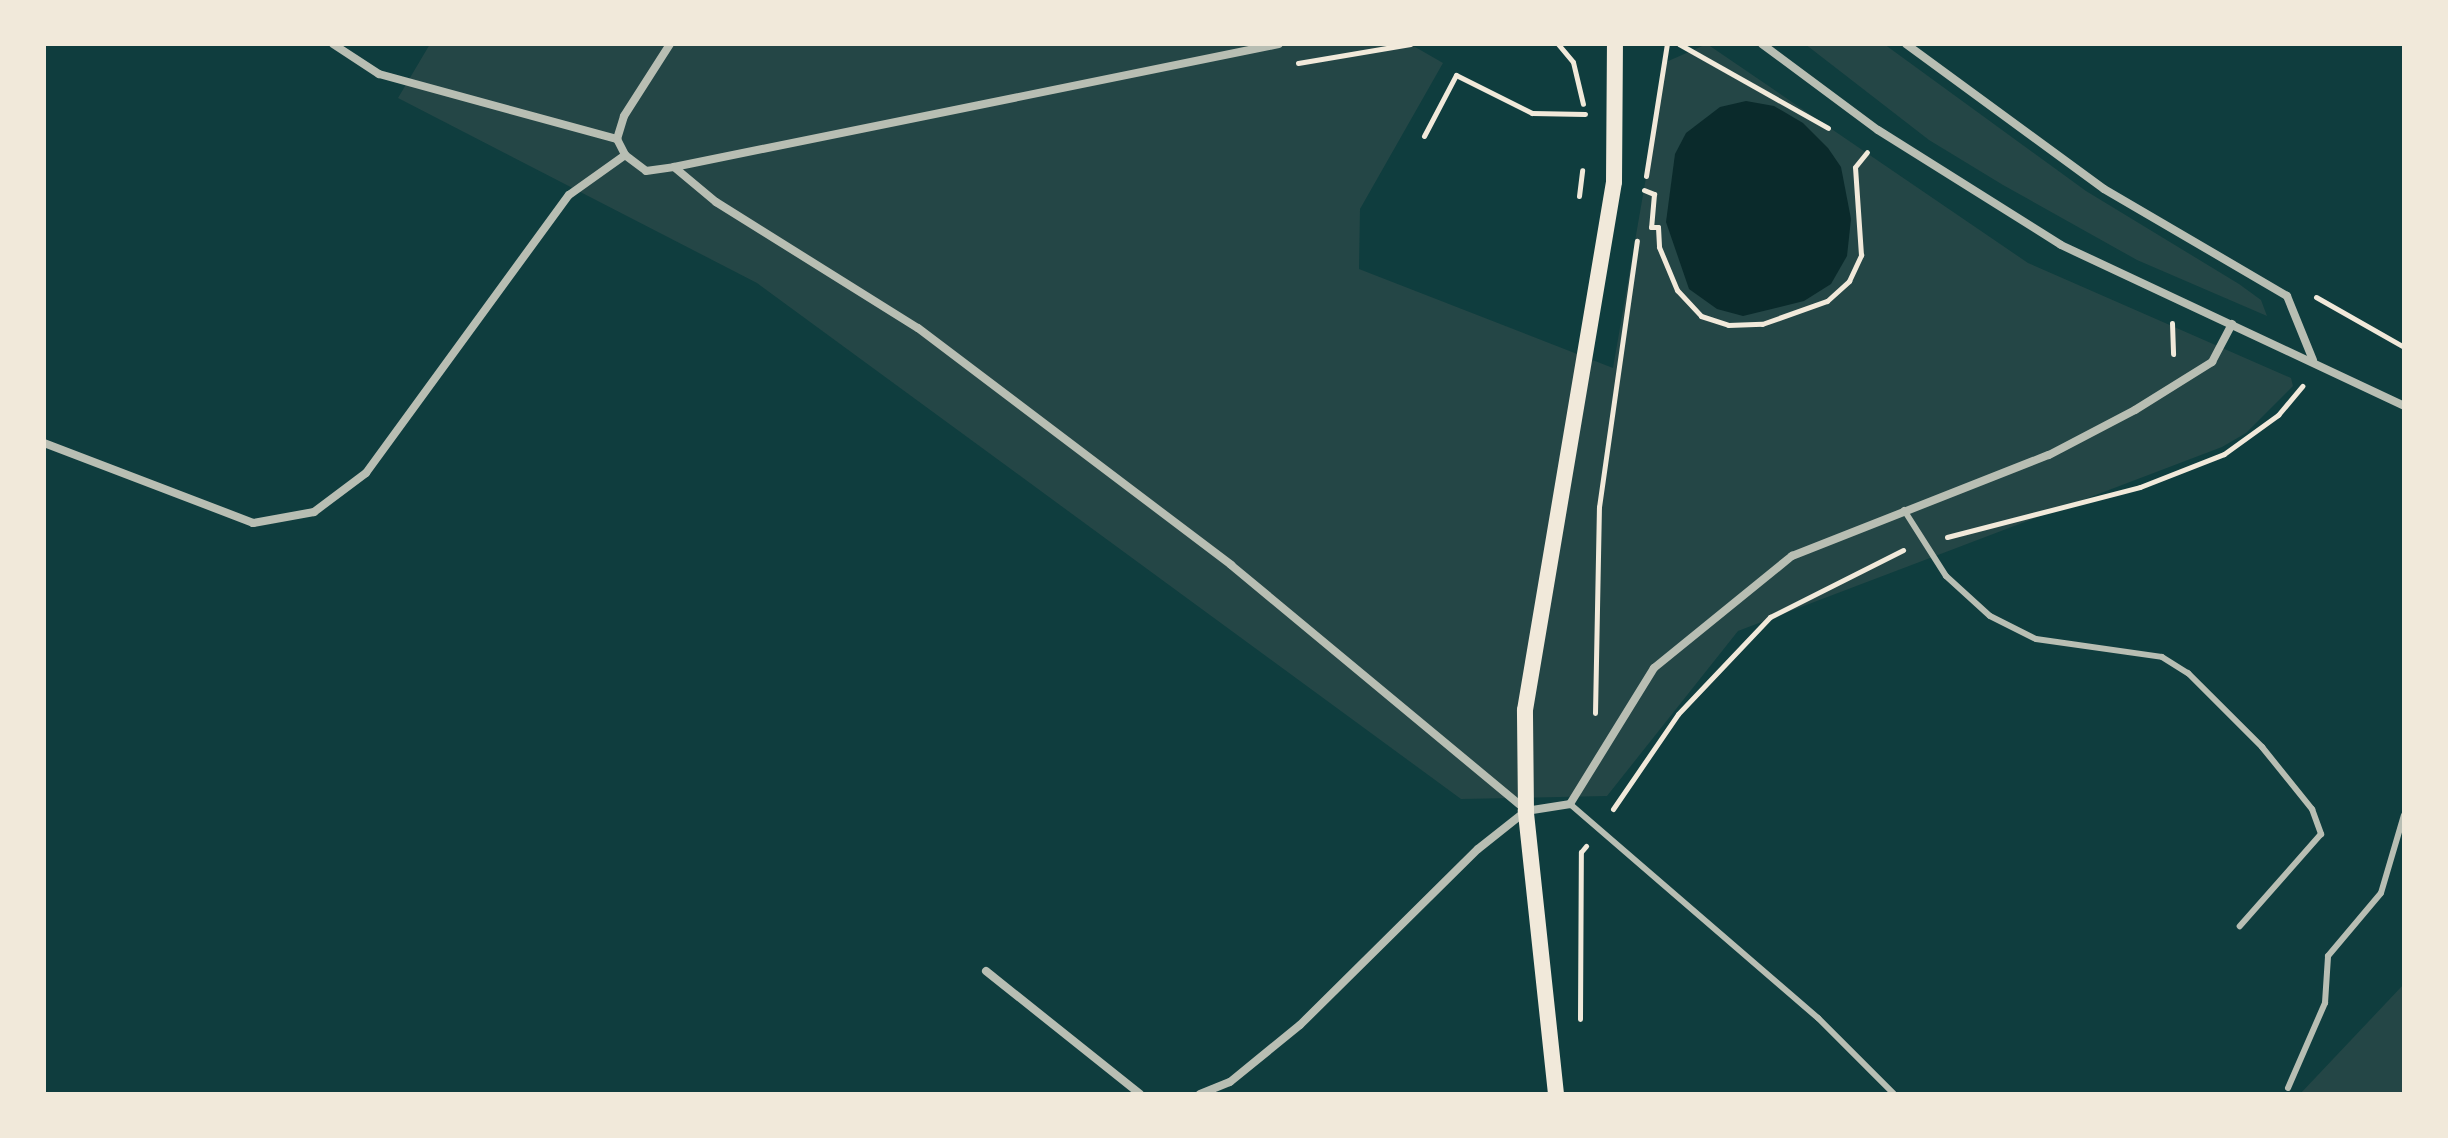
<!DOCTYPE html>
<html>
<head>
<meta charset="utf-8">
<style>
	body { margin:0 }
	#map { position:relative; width:2448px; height:1138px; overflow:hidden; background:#0f3d3e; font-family:"Open Sans",sans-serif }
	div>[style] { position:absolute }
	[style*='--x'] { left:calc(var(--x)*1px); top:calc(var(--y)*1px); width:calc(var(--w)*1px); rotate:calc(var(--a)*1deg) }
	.green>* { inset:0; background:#244646 }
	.water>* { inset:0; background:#0a2a2b }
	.path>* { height:5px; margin:-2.5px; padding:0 2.5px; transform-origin:2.5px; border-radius:2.5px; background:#f1e9da }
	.service>* { height:6px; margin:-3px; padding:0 3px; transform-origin:3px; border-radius:3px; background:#b8beb3 }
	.minor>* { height:8px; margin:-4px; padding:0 4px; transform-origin:4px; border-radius:4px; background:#b8beb3 }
	.secondary>* { height:16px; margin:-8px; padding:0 8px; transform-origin:8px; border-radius:8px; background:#f1e9da }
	span { translate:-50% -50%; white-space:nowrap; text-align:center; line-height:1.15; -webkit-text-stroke:7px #f1e9da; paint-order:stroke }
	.frame { position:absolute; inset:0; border:46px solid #f1e9da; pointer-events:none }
</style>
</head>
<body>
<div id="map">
	<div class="green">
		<div style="clip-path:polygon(430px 44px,1410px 44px,1443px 63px,1360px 209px,1359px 269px,1613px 368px,1666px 62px,1707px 44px,2028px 263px,2291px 378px,2293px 386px,2246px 433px,2222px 447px,1738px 631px,1607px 796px,1461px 799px,757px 283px,398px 98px)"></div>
		<div style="clip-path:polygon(1805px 44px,1884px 44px,2086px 191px,2239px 284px,2261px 300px,2267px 316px,2137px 260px,2003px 185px,1929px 140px)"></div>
		<div style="clip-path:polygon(2404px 984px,2404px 1094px,2300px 1094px)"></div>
	</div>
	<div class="water">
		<div style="clip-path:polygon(1746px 101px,1774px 106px,1803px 123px,1828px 148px,1841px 167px,1851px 219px,1847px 256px,1831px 284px,1804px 301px,1743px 316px,1717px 309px,1689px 289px,1666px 222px,1675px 154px,1686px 133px,1720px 107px)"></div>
	</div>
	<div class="path">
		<div style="--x:1558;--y:44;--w:23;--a:50"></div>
		<div style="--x:1573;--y:62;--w:43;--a:76.6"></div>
		<div style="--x:1679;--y:44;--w:171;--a:29.4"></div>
		<div style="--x:1298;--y:63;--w:114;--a:-9.6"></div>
		<div style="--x:1424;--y:136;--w:69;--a:-62.3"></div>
		<div style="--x:1456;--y:75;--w:85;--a:26.6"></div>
		<div style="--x:1532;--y:113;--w:53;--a:1.1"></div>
		<div style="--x:1646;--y:176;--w:134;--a:-81"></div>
		<div style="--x:1644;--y:190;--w:11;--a:22"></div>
		<div style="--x:1654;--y:194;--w:33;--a:95"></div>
		<div style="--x:1651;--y:227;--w:7;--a:0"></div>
		<div style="--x:1658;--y:227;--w:20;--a:87"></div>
		<div style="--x:1659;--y:247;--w:47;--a:67.3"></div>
		<div style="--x:1677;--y:290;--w:35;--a:47"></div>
		<div style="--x:1701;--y:316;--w:28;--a:18"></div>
		<div style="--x:1728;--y:325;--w:34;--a:-2"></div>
		<div style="--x:1762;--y:324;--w:69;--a:-19.5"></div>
		<div style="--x:1827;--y:301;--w:30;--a:-42"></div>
		<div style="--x:1849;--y:281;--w:29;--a:-65"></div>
		<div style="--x:1861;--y:255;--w:88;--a:-93.9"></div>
		<div style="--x:1855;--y:167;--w:19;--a:-51"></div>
		<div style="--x:1579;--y:196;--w:26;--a:-83"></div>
		<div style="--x:2316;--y:297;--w:101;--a:29.6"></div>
		<div style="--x:2172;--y:323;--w:31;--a:88"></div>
		<div style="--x:1947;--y:537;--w:199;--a:-14.5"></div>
		<div style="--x:2140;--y:487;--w:90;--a:-21.4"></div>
		<div style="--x:2224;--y:454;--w:67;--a:-35.8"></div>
		<div style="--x:2278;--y:415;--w:38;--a:-50"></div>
		<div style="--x:1595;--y:713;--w:206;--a:-88.9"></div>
		<div style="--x:1599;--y:507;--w:269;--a:-81.9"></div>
		<div style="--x:1613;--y:809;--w:115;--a:-55.6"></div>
		<div style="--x:1678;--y:714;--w:134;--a:-46.5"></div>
		<div style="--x:1770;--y:617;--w:149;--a:-26.7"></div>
		<div style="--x:1580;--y:1019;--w:167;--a:-89.7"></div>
		<div style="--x:1581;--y:852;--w:8;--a:-50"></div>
	</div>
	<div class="service">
		<div style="--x:1904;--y:510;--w:78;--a:57.5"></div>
		<div style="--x:1946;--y:576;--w:59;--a:42.3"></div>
		<div style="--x:1990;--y:616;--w:51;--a:26.6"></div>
		<div style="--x:2036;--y:639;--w:127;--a:8.1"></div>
		<div style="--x:2162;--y:657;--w:31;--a:32"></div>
		<div style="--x:2188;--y:673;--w:105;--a:45"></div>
		<div style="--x:2262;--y:747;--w:80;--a:51.1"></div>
		<div style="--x:2312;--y:809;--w:27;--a:70"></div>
		<div style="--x:2321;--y:834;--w:123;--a:131.4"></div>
		<div style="--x:1570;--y:804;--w:328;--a:40.8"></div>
		<div style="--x:1818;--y:1018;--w:107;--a:45"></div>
		<div style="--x:2288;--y:1088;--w:93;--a:-66.5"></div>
		<div style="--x:2325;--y:1003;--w:47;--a:-86.3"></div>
		<div style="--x:2328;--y:956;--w:82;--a:-49.9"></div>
		<div style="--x:2381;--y:893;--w:81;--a:-73.6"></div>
	</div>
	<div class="minor">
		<div style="--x:333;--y:44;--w:55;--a:33.1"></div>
		<div style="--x:379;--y:74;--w:247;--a:15.3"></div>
		<div style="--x:1762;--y:44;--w:144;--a:36.6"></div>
		<div style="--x:1878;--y:130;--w:216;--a:32.1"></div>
		<div style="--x:2061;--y:245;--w:379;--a:25.1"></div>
		<div style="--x:1906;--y:44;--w:245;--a:36.2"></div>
		<div style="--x:2104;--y:189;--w:212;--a:30.3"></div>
		<div style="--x:2287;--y:296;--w:69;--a:67.9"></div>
		<div style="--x:617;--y:139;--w:18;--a:63"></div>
		<div style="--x:625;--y:155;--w:26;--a:37"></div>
		<div style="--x:646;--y:171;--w:28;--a:-8"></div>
		<div style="--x:674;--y:167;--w:55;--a:39.8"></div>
		<div style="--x:716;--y:202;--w:238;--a:32"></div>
		<div style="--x:918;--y:328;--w:393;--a:37.1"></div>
		<div style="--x:1231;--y:565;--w:383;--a:39.7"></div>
		<div style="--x:617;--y:139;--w:24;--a:-73"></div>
		<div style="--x:624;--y:116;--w:85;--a:-57.4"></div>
		<div style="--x:674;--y:167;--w:617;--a:-11.49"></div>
		<div style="--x:44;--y:443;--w:224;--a:20.9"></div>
		<div style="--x:253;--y:523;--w:62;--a:-10.2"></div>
		<div style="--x:314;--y:512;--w:65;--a:-36.9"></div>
		<div style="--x:366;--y:473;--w:344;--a:-53.9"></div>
		<div style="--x:569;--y:195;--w:69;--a:-35.5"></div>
		<div style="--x:986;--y:971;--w:197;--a:38.6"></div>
		<div style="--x:1200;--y:1094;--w:32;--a:-22"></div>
		<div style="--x:1230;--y:1082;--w:90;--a:-39.2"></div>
		<div style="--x:1300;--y:1025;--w:250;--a:-44.7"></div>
		<div style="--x:1478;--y:849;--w:61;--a:-38.4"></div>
		<div style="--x:1526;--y:811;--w:45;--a:-9"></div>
		<div style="--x:1570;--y:804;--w:160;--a:-58.3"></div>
		<div style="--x:1654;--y:668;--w:178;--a:-39.1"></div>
		<div style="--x:1792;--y:556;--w:276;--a:-21.5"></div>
		<div style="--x:2049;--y:455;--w:97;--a:-27.6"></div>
		<div style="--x:2135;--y:410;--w:91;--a:-31.9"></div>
		<div style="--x:2212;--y:362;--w:43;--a:-62.2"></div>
	</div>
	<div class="secondary">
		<div style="--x:1556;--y:1094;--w:285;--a:-96.1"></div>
		<div style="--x:1526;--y:811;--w:101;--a:-90.6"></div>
		<div style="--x:1525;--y:710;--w:535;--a:-80.43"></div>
		<div style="--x:1614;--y:182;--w:138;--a:-89.6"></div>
	</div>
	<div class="frame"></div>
</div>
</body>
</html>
